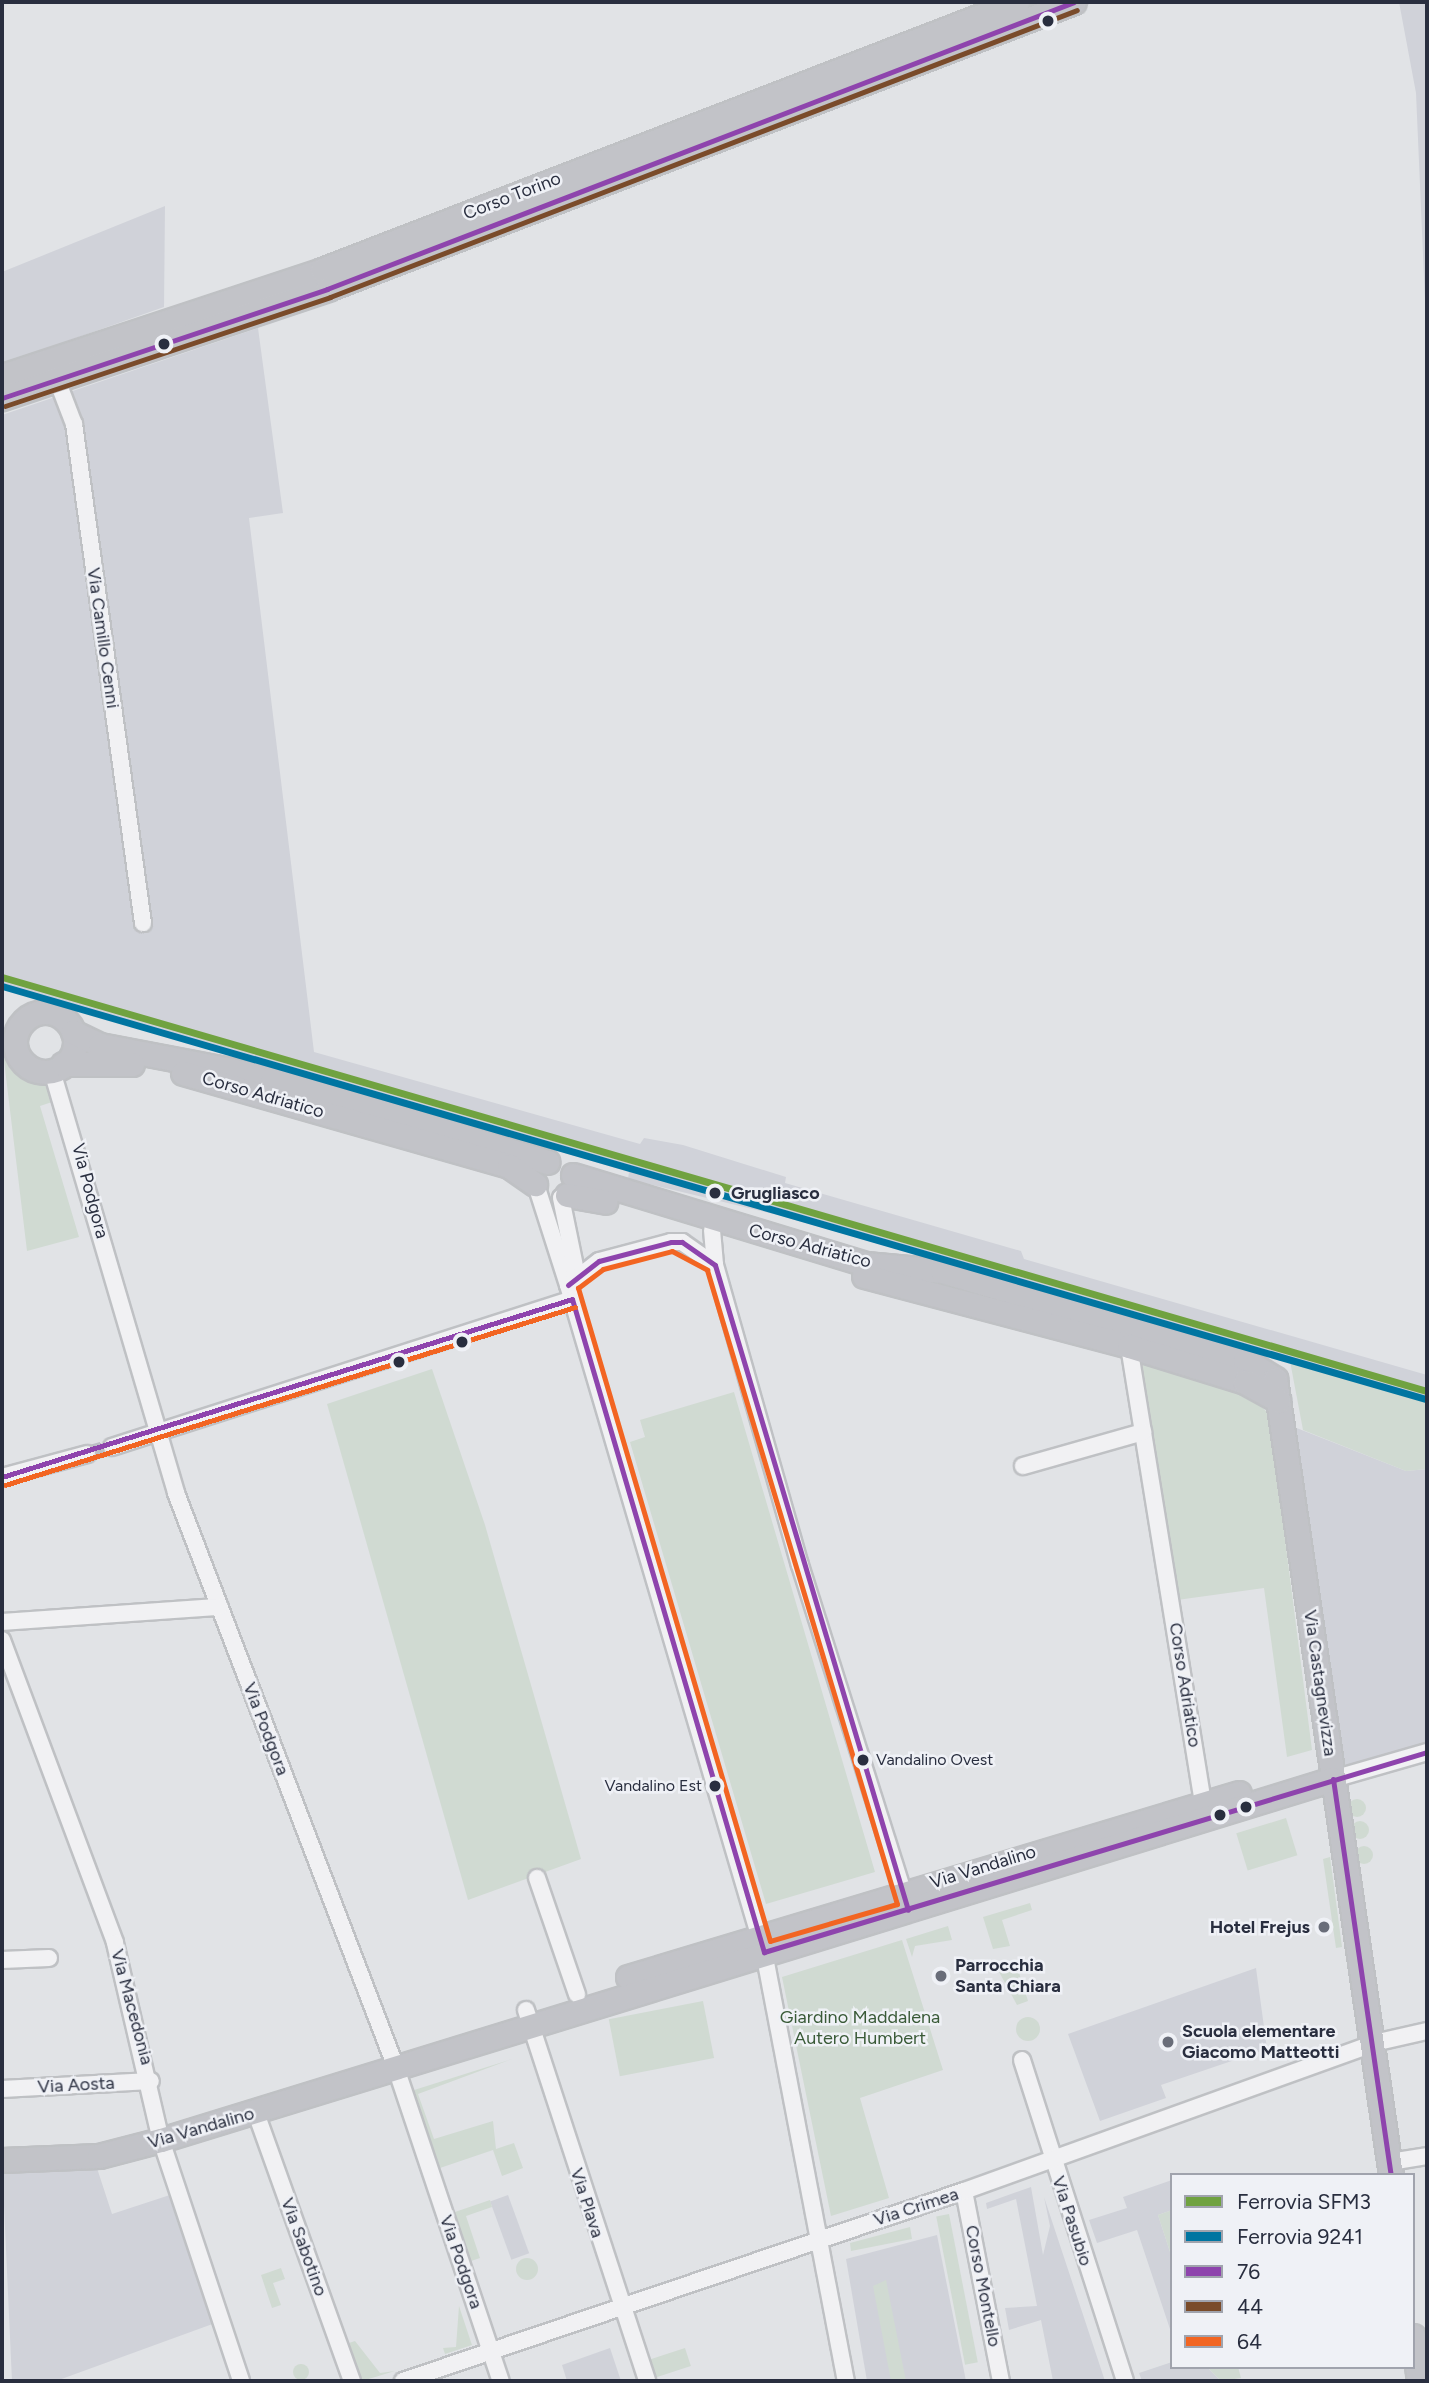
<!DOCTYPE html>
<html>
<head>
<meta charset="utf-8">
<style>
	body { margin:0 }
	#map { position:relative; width:1429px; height:2383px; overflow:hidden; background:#e1e3e6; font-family:Figtree,sans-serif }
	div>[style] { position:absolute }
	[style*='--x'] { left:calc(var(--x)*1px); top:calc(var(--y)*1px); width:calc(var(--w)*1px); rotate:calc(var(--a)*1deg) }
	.built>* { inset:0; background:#d0d2d9; transform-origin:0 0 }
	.green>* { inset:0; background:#d0dad2; transform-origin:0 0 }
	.round { border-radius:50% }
	.street-tunnel>* { height:16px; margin-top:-8px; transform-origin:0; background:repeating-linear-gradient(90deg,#bcbfc5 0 16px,transparent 0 24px) }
	.roads { filter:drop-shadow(2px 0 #bfc1c4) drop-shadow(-2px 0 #bfc1c4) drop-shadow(0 2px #bfc1c4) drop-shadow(0 -2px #bfc1c4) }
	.street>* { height:16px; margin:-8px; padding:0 8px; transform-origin:8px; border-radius:8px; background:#f1f1f3 }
	.secondary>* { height:23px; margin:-11.5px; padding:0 11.5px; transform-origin:11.5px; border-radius:11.5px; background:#c2c3c8 }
	.secondary>.ring { margin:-11.5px; padding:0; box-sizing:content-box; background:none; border:23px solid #c2c3c8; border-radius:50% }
	.bus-1>* { height:5px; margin:-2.5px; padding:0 2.5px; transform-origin:2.5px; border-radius:2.5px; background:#8e44ad }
	.bus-2>* { height:5px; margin:-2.5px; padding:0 2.5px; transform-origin:2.5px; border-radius:2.5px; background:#7a4b2a }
	.bus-3>* { height:5px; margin:-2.5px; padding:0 2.5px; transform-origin:2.5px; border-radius:2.5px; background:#f26522 }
	.rail-1>* { height:7px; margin:-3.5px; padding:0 3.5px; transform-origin:3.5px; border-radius:3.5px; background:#70a240 }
	.rail-2>* { height:7px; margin:-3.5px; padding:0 3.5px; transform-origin:3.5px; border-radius:3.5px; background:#0075a1 }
	.dots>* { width:19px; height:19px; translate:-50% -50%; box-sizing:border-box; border:4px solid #eff1f6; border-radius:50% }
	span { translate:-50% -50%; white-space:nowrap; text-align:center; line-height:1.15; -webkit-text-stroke:5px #eff1f6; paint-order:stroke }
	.bus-label { font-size:16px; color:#292e3f }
	.left { translate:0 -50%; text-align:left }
	.right { translate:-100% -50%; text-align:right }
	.street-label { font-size:18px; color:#292e3f }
	.stop-label { font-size:18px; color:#292e3f; font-weight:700 }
	.poi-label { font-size:18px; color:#292e3f; font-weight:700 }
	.park-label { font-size:18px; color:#395a37 }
	.frame { position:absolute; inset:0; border:4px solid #292e3f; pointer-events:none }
	.legend { position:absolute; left:1170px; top:2173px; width:245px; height:196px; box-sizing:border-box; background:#eff1f6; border:2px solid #a0a3ad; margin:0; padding:9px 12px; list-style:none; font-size:21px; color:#292e3f }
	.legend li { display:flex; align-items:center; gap:14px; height:35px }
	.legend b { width:35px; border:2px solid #a0a3ad }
</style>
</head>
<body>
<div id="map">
	<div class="built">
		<div style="clip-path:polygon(1399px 2px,1427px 2px,1427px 347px,1416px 93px)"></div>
		<div style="clip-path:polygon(165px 206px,164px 307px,2px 364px,2px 272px)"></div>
		<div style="clip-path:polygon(258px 328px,283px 513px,249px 518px,314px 1052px,640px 1144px,644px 1138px,683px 1145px,786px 1177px,785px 1183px,1021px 1251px,1024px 1259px,1427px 1375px,1427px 1401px,778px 1215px,628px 1179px,629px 1172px,2px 987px,2px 415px)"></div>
		<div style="clip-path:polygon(1294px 1427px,1406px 1471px,1427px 1469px,1427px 1750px,1336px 1776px)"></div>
		<div style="clip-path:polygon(1256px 1968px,1267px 2049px,1161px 2085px,1166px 2098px,1100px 2121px,1068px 2034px)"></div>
		<div style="clip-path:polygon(94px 2159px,112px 2214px,176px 2193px,218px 2322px,56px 2381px,12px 2381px,2px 2162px)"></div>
		<div style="clip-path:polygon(1172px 2180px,1172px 2210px,1158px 2215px,1172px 2258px,1172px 2335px,1137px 2230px,1097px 2243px,1089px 2220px,1127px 2208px,1123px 2197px)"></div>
		<div style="clip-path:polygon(1031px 2187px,1043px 2255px,1050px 2226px,1044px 2197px,1105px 2381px,1053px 2381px,1041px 2320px,1009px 2330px,1005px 2308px,1037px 2306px,1016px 2199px,987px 2209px,986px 2203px)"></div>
		<div style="left:508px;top:2195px;width:62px;height:19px;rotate:70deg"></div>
		<div style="clip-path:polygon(937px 2235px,966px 2381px,867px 2381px,846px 2259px)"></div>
		<div style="clip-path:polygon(610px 2348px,621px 2381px,567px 2381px,562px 2365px)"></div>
		<div style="clip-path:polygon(1172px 2362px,1172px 2367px,1207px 2367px,1221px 2381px,1142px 2381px,1139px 2373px)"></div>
	</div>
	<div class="green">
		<div style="clip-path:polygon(2px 1044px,20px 1071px,52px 1090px,55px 1101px,40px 1106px,79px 1237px,27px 1251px)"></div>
		<div style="clip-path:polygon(1137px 1357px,1241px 1387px,1269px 1414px,1312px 1750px,1287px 1757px,1264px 1588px,1177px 1600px)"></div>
		<div style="clip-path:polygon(1290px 1361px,1427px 1401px,1427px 1469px,1406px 1471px,1303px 1430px)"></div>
		<div style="clip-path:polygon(432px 1369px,485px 1525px,581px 1859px,468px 1900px,327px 1404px)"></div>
		<div style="clip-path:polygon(734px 1392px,875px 1872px,766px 1904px,630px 1442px,645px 1437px,640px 1420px)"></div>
		<div class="round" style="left:1348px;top:1799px;width:18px;height:18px"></div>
		<div style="left:1286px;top:1818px;width:39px;height:52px;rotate:73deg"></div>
		<div class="round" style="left:1351px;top:1821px;width:18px;height:18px"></div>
		<div class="round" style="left:1355px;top:1846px;width:18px;height:18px"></div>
		<div style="clip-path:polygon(1330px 1857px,1342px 1947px,1336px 1948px,1323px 1859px)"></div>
		<div style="clip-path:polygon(1030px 1903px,1032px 1910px,1002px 1920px,1010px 1946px,993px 1949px,983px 1917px)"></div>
		<div style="clip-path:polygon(948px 1926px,952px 1940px,915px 1946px,912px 1957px,906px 1939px)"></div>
		<div style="clip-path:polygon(902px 1940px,943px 2070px,860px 2098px,889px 2198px,831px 2216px,782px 1977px)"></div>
		<div style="clip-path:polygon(1015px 1960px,1028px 2001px,1017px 2005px,998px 1970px)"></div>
		<div style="left:703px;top:2001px;width:58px;height:96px;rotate:79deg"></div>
		<div class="round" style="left:1016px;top:2017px;width:24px;height:24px"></div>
		<div style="clip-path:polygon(512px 2059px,418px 2094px,434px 2139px,493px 2121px,496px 2149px,514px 2143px,523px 2168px,502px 2176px,493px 2150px,437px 2169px,411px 2091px)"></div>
		<div style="clip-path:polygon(490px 2200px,492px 2207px,466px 2216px,480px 2258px,468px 2262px,452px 2213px)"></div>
		<div style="clip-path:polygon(1172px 2210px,1172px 2258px,1158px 2215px)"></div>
		<div style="left:949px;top:2214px;width:151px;height:13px;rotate:79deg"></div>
		<div style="clip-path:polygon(910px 2227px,912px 2239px,851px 2251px,850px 2243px)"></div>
		<div class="round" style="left:516px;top:2258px;width:22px;height:22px"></div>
		<div style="clip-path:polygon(281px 2268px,285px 2279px,273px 2283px,281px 2305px,272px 2308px,261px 2275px)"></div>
		<div style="clip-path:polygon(886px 2280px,887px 2285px,906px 2381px,891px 2381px,873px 2286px)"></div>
		<div style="clip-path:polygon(459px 2306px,472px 2345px,445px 2354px,443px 2348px,456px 2347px)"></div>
		<div style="clip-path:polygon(355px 2341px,380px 2373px,395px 2371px,362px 2381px,349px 2343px)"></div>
		<div style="left:685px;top:2348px;width:19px;height:37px;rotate:72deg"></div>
		<div class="round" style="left:293px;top:2364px;width:16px;height:16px"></div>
		<div style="clip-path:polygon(1207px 2367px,1238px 2367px,1241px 2378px,1221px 2381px)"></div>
	</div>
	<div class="street-tunnel">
		<div style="--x:87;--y:1454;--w:26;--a:-16"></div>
	</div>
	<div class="roads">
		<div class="street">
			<div style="--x:54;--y:372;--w:56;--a:69"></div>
			<div style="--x:74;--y:424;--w:504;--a:82.13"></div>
			<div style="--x:52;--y:1071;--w:440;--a:73.6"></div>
			<div style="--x:176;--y:1493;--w:612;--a:69.05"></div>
			<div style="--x:395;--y:2065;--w:333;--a:71.5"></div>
			<div style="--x:538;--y:1191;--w:99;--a:72.3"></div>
			<div style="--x:568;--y:1285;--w:16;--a:-60"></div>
			<div style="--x:576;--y:1271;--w:75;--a:-101.6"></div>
			<div style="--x:712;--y:1230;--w:35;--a:85"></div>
			<div style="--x:715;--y:1265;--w:312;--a:74.2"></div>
			<div style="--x:800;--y:1565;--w:355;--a:72.5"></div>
			<div style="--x:715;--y:1265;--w:40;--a:-145.1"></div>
			<div style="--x:682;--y:1242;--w:11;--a:180"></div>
			<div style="--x:671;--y:1242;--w:74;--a:165.2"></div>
			<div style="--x:599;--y:1261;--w:39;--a:142"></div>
			<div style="--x:568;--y:1285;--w:695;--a:73.62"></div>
			<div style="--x:764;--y:1952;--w:437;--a:79.2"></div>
			<div style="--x:1129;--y:1346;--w:473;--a:80.8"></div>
			<div style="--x:112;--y:1447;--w:483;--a:-17.8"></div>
			<div style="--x:1023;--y:1466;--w:125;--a:-15.8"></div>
			<div style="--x:2;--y:1477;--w:88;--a:-15.1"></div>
			<div style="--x:2;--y:1622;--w:218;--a:-4"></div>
			<div style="--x:2;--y:1640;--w:323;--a:69.5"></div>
			<div style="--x:115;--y:1943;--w:202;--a:76.9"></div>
			<div style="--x:161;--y:2140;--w:254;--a:71.6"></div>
			<div style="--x:1333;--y:1779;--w:98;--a:-16"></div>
			<div style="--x:537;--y:1878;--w:123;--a:71"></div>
			<div style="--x:2;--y:1960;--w:47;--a:-2.4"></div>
			<div style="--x:526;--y:2010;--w:390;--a:71.9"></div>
			<div style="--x:1022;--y:2060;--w:337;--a:72.2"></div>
			<div style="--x:2;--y:2089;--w:149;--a:-3.1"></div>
			<div style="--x:256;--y:2113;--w:285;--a:70.3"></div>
			<div style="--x:1390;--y:2162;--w:37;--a:-9"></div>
			<div style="--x:964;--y:2191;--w:194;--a:79"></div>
			<div style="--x:403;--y:2381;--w:592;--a:-18.71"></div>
			<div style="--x:964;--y:2191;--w:436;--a:-19.8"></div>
			<div style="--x:1374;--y:2043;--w:54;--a:-12.8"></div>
		</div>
		<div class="secondary">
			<div style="--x:2;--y:376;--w:337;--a:-18.3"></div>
			<div style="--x:322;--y:270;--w:745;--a:-21.09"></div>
			<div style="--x:2;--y:398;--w:343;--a:-18.5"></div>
			<div style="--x:327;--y:289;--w:800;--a:-21.02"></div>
			<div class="ring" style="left:15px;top:1012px;width:37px;height:37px"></div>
			<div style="--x:73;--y:1032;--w:30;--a:26"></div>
			<div style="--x:100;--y:1045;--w:176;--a:10.8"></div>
			<div style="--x:273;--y:1078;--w:287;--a:17"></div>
			<div style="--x:63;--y:1064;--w:69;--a:0"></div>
			<div style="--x:183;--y:1073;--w:339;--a:15.9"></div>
			<div style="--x:509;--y:1166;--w:32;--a:35"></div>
			<div style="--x:573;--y:1175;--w:306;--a:16.9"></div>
			<div style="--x:866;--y:1264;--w:76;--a:5.3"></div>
			<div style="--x:942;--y:1271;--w:316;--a:16.4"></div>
			<div style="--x:1245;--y:1360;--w:36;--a:32"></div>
			<div style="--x:1275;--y:1379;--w:804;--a:81.71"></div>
			<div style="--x:567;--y:1195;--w:39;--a:10"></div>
			<div style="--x:864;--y:1276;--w:274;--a:14.8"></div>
			<div style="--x:1129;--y:1346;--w:121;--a:17.2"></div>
			<div style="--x:1245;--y:1382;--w:38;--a:29"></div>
			<div style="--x:628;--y:1977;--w:638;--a:-16.76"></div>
			<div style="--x:2;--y:2160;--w:97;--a:-2.4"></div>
			<div style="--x:99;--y:2156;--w:64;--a:-14.5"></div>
			<div style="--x:161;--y:2140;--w:1226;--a:-17.12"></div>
			<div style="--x:1413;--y:2336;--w:45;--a:82.4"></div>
		</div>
	</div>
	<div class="bus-1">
		<div style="--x:2;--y:398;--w:343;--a:-18.5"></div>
		<div style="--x:327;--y:289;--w:800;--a:-21.02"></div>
		<div style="--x:568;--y:1285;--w:39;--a:-38"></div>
		<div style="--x:599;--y:1261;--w:74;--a:-14.8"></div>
		<div style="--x:671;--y:1242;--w:11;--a:0"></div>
		<div style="--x:682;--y:1242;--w:40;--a:34.9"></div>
		<div style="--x:715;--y:1265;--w:673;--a:73.34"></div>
		<div style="--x:572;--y:1299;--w:681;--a:73.62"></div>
		<div style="--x:764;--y:1952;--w:693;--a:-16.79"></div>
		<div style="--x:2;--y:1477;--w:597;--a:-17.34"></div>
		<div style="--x:1333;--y:1779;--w:400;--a:81.7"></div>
	</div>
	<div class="bus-2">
		<div style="--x:5;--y:406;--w:343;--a:-18.5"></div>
		<div style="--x:330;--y:297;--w:800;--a:-21.02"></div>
	</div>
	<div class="bus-3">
		<div style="--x:672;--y:1251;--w:40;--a:28"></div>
		<div style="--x:707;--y:1270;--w:662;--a:73.32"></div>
		<div style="--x:897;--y:1904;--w:132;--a:163.8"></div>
		<div style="--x:770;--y:1941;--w:681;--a:-106.38"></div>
		<div style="--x:578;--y:1288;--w:31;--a:-37"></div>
		<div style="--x:603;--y:1269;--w:71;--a:-14.6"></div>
		<div style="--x:5;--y:1485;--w:597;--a:-17.34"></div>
	</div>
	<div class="rail-1">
		<div style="--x:2;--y:977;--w:1484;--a:16.2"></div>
	</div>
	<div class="rail-2">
		<div style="--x:2;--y:986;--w:1482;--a:16.18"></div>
	</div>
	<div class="dots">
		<div style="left:1048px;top:21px;background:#292e3f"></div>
		<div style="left:164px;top:344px;background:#292e3f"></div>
		<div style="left:715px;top:1193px;background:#292e3f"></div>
		<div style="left:462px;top:1342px;background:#292e3f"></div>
		<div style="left:399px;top:1362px;background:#292e3f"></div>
		<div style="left:863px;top:1760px;background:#292e3f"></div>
		<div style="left:715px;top:1786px;background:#292e3f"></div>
		<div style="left:1246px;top:1807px;background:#292e3f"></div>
		<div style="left:1220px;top:1815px;background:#292e3f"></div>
		<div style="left:1324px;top:1927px;background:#696d79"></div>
		<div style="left:941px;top:1976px;background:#696d79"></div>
		<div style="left:1168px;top:2042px;background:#696d79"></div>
	</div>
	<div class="bus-label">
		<span class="left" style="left:876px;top:1760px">Vandalino Ovest</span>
		<span class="right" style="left:702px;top:1786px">Vandalino Est</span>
	</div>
	<div class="street-label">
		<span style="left:512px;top:196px;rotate:-21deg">Corso Torino</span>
		<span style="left:103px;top:638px;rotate:82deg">Via Camillo Cenni</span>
		<span style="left:263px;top:1095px;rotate:16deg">Corso Adriatico</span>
		<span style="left:90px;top:1191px;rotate:75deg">Via Podgora</span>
		<span style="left:810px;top:1246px;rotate:15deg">Corso Adriatico</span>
		<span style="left:1320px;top:1683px;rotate:82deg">Via Castagnevizza</span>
		<span style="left:1185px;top:1685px;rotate:81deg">Corso Adriatico</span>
		<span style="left:266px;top:1729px;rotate:69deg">Via Podgora</span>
		<span style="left:983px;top:1867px;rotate:-17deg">Via Vandalino</span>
		<span style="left:132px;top:2007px;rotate:75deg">Via Macedonia</span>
		<span style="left:76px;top:2085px;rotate:-3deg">Via Aosta</span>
		<span style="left:201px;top:2128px;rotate:-16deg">Via Vandalino</span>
		<span style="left:587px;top:2203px;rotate:72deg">Via Plava</span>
		<span style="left:916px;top:2207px;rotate:-18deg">Via Crimea</span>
		<span style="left:1072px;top:2221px;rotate:72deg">Via Pasubio</span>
		<span style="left:304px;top:2247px;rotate:70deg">Via Sabotino</span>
		<span style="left:461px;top:2262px;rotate:71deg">Via Podgora</span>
		<span style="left:983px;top:2286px;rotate:79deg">Corso Montello</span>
	</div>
	<div class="stop-label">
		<span class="left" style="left:731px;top:1193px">Grugliasco</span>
	</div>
	<div class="poi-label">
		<span class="right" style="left:1310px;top:1927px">Hotel Frejus</span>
		<span class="left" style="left:955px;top:1976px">Parrocchia<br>Santa Chiara</span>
		<span class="left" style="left:1182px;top:2042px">Scuola elementare<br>Giacomo Matteotti</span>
	</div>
	<div class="park-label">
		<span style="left:860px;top:2028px">Giardino Maddalena<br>Autero Humbert</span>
	</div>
	<div class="frame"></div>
	<ul class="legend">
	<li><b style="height:9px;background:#70a240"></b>Ferrovia SFM3</li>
	<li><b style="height:9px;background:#0075a1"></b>Ferrovia 9241</li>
	<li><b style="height:9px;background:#8e44ad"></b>76</li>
	<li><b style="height:9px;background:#7a4b2a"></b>44</li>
	<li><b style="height:9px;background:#f26522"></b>64</li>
	</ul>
</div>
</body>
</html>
